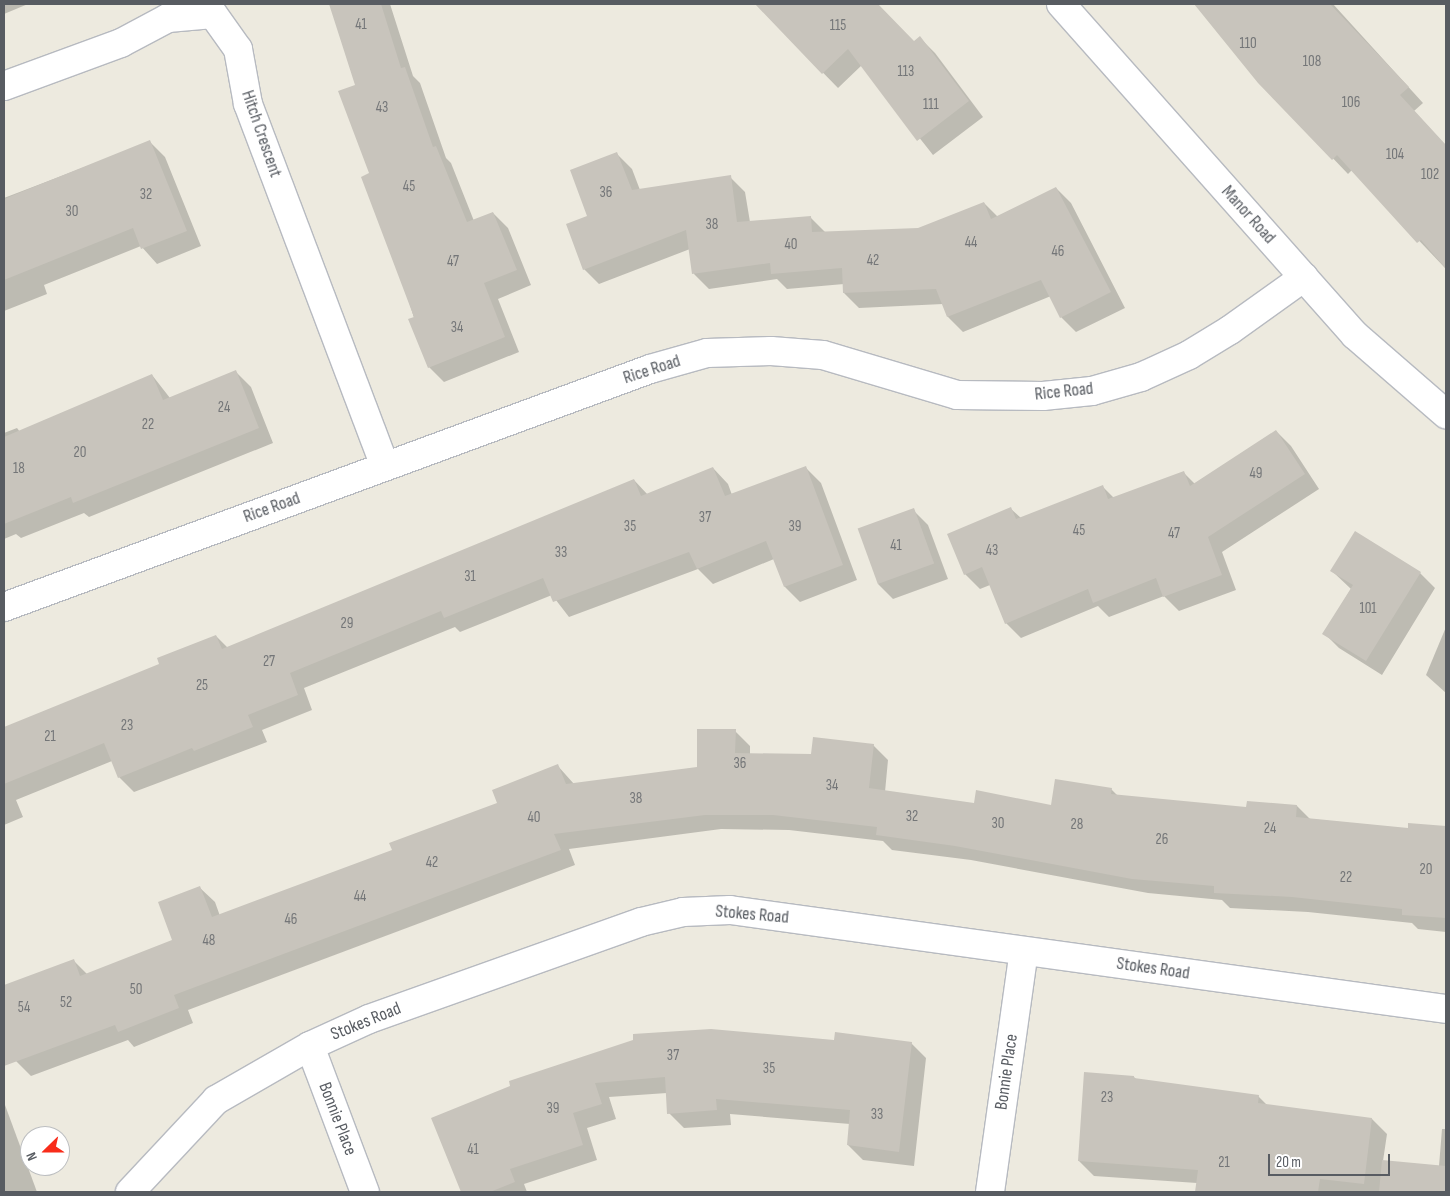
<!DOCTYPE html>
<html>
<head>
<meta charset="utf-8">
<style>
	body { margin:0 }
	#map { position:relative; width:1450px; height:1196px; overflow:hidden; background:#edeadf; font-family:"Sofia Sans Condensed",sans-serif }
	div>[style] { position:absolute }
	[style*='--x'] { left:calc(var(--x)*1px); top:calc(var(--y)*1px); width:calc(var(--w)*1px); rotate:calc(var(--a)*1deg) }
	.shadow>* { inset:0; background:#0003 }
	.building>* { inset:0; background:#c8c4bc; transform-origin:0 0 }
	.roads { filter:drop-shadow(1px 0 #b7bac0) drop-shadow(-1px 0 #b7bac0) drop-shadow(0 1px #b7bac0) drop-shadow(0 -1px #b7bac0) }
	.street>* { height:28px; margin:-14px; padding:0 14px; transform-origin:14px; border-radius:14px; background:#fff }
	.secondary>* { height:28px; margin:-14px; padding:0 14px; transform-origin:14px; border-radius:14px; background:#fff }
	span { translate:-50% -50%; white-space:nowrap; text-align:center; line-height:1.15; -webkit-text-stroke:5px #fff; paint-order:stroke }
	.number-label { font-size:15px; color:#747678 }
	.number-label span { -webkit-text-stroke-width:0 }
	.street-label { font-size:18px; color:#585c62 }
	.frame { position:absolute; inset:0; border:5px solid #585c62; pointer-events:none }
	.north { position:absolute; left:20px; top:1126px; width:50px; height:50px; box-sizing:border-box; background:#fff; border:1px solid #bcbec0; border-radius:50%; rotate:248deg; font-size:14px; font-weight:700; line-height:20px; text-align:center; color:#585c62 }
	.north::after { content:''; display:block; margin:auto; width:18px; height:22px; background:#f82c1a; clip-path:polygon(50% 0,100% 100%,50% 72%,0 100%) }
	.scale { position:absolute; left:1268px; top:1154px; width:122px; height:22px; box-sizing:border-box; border:2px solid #585c62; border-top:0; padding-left:6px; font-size:15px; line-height:18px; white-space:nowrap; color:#585c62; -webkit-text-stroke:4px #fff; paint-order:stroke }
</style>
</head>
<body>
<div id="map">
	<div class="shadow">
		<div style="clip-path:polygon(4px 4px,28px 4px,4px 14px)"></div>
		<div style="clip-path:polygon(330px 4px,390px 4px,413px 76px,420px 83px,446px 158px,451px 163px,474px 221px,493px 213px,508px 228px,531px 285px,498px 299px,519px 352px,444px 382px,429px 367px,370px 174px,356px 86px)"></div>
		<div style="clip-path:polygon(756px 4px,875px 4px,914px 43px,920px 38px,935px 53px,983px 117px,933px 155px,862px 65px,838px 88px)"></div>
		<div style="clip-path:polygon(1196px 4px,1333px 4px,1423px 103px,1414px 111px,1446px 146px,1446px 269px,1352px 170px,1348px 174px,1258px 80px)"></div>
		<div style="clip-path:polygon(150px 142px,165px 157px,201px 246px,157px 264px,141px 246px,44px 285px,47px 294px,4px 311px,4px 198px)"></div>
		<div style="clip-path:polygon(617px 154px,632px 169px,640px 190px,730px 177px,745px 192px,750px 222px,810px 217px,826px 233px,918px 230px,984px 203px,998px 217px,1056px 188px,1071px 203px,1125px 308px,1076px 332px,1061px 317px,1051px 296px,963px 332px,948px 317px,943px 304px,859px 308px,844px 293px,844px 284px,787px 289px,777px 279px,709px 289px,694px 274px,690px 249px,599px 284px,584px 269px,589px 217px)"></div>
		<div style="clip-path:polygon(236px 372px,251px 387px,273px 443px,89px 517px,84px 513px,21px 538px,16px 534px,4px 539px,4px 433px,17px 428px,20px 432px,152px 375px,170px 398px)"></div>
		<div style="clip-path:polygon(1276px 431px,1291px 446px,1319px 489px,1222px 552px,1236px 590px,1179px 611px,1164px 596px,1109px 617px,1098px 606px,1021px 638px,1006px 623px,990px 585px,980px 589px,965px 574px,1011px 509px,1021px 518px,1103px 487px,1114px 498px,1184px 473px,1195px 484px)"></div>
		<div style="clip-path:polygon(713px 468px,728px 484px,732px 495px,806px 468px,821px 483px,857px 580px,800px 602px,785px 587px,774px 559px,713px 584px,698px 569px,569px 617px,552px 595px,460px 632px,455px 627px,304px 688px,312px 710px,262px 730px,267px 742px,134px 792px,119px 777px,112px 761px,16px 800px,23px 817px,4px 825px,4px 728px,161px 665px,216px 636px,228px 648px,634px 480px,648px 495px)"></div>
		<div style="clip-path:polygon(913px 510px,928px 525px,948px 579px,893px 599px,878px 584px)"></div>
		<div style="clip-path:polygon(1332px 571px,1420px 573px,1435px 588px,1382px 675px,1339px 648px,1324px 633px,1351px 589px)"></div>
		<div style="clip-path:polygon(1446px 627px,1446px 693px,1426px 675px)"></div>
		<div style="clip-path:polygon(735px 731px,750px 746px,750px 755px,812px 756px,873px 745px,888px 760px,885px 792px,974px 804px,1052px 806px,1111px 789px,1118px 796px,1247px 809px,1297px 806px,1310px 819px,1409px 829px,1410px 824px,1446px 827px,1446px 932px,1418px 929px,1412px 923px,1308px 912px,1230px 908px,1222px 900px,1148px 893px,971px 860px,892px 850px,883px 841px,789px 830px,721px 829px,569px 849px,575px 865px,188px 1010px,193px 1023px,134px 1047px,128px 1040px,31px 1076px,16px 1061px,4px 1026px,4px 987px,74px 961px,88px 975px,174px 941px,199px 887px,215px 902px,220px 916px,393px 851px,499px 803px,557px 765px,574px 784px,699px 768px)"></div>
		<div style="clip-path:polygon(835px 1041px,911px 1043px,926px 1058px,914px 1166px,863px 1160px,848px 1145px,850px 1124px,730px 1114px,731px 1125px,684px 1128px,669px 1113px,667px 1093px,609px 1097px,616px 1119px,587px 1128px,597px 1160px,524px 1184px,527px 1192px,463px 1192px,433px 1118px,512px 1087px)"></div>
		<div style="clip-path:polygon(1134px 1077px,1137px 1080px,1258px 1096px,1268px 1106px,1372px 1119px,1387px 1134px,1383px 1161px,1439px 1166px,1442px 1129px,1446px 1129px,1446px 1192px,1196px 1192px,1197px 1183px,1094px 1176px,1079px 1161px)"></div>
		<div style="clip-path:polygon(4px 1104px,5px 1105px,37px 1192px,4px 1192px)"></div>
	</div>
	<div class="building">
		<div style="clip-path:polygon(329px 4px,381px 4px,401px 68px,405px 67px,433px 147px,436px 146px,467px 222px,493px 212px,517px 270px,484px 283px,505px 337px,428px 368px,408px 319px,414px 317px,361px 177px,369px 173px,338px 91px,355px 85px)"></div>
		<div style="clip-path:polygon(755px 4px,878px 4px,914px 41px,920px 36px,969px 101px,917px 141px,848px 49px,822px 74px)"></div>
		<div style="clip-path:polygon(1194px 4px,1330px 4px,1370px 46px,1409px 87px,1400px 95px,1446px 145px,1446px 269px,1421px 240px,1417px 243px,1337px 155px,1332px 160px,1258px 83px)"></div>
		<div style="clip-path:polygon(150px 140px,187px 231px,141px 249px,133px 228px,4px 280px,4px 199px)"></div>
		<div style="clip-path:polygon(617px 152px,632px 190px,731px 175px,737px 222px,811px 216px,812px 232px,918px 228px,984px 202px,991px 219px,1056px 187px,1111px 292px,1060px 318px,1041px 280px,947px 317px,936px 289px,843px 293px,842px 268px,771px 274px,770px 263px,692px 274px,686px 230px,583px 270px,566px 224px,587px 216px,570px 170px)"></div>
		<div style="clip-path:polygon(236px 370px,259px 428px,73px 503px,71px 497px,4px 524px,4px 437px,152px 374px,163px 400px)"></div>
		<div style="clip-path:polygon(1276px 430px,1305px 474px,1208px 537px,1222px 575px,1163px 597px,1156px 578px,1093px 603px,1088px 589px,1005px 624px,982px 567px,964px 575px,947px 534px,1011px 507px,1016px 519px,1103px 485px,1108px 499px,1184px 471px,1190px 486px)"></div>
		<div style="clip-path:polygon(806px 466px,843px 565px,784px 587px,766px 541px,697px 569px,689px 552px,553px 602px,543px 578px,444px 618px,441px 611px,290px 673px,298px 695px,248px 715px,253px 727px,194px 751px,192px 748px,118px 778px,104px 743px,4px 784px,4px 727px,159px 664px,157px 658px,216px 635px,222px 649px,634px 479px,641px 496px,713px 467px,725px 496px)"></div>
		<div style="left:914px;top:508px;width:59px;height:60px;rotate:70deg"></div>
		<div style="clip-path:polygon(1355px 531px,1421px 572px,1366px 661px,1322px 634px,1353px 585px,1330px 571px)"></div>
		<div style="clip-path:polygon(697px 729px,736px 729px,735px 753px,811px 754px,813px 737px,874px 744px,869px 788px,974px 803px,976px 790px,1051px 805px,1055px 779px,1112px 788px,1111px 794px,1246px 807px,1247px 801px,1297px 805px,1296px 817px,1408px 828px,1408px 823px,1446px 826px,1446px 918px,1402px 915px,1402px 909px,1292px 897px,1214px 893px,1214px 886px,1132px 879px,955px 846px,876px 835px,877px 827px,773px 815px,705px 815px,554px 834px,561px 850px,174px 995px,179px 1008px,118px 1032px,115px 1025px,4px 1066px,4px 985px,74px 959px,80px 976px,172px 940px,158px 902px,200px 886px,212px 917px,392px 850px,389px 843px,497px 803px,492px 790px,558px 764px,566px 784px,697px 767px)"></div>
		<div style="clip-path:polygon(711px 1029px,834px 1040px,835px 1032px,912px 1042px,899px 1152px,847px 1145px,850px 1110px,716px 1099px,717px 1110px,667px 1114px,665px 1077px,595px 1083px,602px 1104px,573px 1113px,583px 1145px,510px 1169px,515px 1182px,490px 1192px,461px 1192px,431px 1118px,510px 1086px,509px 1081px,633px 1040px,633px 1034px)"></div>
		<div style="clip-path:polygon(1084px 1072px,1134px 1076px,1134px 1078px,1259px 1095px,1258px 1103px,1372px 1118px,1364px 1184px,1320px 1179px,1318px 1192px,1195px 1192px,1198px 1170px,1078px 1161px)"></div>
		<div style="clip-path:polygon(1382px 1160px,1446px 1166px,1446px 1192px,1379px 1192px)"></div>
	</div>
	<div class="roads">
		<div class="street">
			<div style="--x:4;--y:86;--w:125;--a:-20.2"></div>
			<div style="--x:121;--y:43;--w:53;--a:-28"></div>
			<div style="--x:168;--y:18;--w:45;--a:-5.1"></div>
			<div style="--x:213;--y:14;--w:43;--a:54.5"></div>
			<div style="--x:238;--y:49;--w:56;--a:79.7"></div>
			<div style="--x:248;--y:104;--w:387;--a:69.3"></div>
			<div style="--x:4;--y:607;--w:688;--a:-20.22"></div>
			<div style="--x:650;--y:369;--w:59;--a:-15.7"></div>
			<div style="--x:707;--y:353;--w:64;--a:-1.8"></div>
			<div style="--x:771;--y:351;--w:52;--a:4.4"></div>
			<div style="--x:823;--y:355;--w:140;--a:16.6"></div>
			<div style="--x:957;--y:395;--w:86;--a:0.7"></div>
			<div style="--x:1043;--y:396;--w:49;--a:-5.8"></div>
			<div style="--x:1092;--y:391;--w:51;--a:-15.9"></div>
			<div style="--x:1141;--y:377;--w:53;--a:-24.6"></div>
			<div style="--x:1189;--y:355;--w:48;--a:-31.4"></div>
			<div style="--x:1230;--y:330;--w:91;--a:-35.6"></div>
			<div style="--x:310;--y:1046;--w:156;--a:69.4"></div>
			<div style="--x:130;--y:1192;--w:126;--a:-46.9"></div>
			<div style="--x:216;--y:1100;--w:108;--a:-29.9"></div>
			<div style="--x:310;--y:1046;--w:65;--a:-24.6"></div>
			<div style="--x:369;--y:1019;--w:289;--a:-19.6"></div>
			<div style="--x:641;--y:922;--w:43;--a:-13.4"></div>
			<div style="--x:683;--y:912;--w:47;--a:-2.4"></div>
			<div style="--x:730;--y:910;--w:723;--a:7.87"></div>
			<div style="--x:990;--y:1192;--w:243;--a:-82"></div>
		</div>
		<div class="secondary">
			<div style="--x:1061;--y:4;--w:443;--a:48.4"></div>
			<div style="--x:1355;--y:335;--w:121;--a:41"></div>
		</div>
	</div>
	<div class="number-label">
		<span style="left:361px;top:25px">41</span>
		<span style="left:838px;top:26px">115</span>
		<span style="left:1248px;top:44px">110</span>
		<span style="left:1312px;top:62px">108</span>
		<span style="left:906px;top:72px">113</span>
		<span style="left:1351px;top:103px">106</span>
		<span style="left:931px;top:105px">111</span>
		<span style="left:382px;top:108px">43</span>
		<span style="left:1395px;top:155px">104</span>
		<span style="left:1430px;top:175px">102</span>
		<span style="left:409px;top:187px">45</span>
		<span style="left:606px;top:193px">36</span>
		<span style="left:146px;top:195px">32</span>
		<span style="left:72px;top:212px">30</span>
		<span style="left:712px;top:225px">38</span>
		<span style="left:971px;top:243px">44</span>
		<span style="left:791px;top:245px">40</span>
		<span style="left:1058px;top:252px">46</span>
		<span style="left:873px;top:261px">42</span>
		<span style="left:453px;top:262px">47</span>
		<span style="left:457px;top:328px">34</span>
		<span style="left:224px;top:408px">24</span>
		<span style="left:148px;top:425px">22</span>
		<span style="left:80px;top:453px">20</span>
		<span style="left:19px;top:469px">18</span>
		<span style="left:1256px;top:474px">49</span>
		<span style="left:705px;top:518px">37</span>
		<span style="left:630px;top:527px">35</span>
		<span style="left:795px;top:527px">39</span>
		<span style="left:1079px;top:531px">45</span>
		<span style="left:1174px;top:534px">47</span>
		<span style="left:896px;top:546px">41</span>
		<span style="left:992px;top:551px">43</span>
		<span style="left:561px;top:553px">33</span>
		<span style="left:470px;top:577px">31</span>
		<span style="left:1368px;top:609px">101</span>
		<span style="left:347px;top:624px">29</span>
		<span style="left:269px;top:662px">27</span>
		<span style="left:202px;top:686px">25</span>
		<span style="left:127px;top:726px">23</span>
		<span style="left:50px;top:737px">21</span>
		<span style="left:740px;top:764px">36</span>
		<span style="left:832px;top:786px">34</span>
		<span style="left:636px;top:799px">38</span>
		<span style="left:912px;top:817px">32</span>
		<span style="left:534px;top:818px">40</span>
		<span style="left:998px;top:824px">30</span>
		<span style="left:1077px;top:825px">28</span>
		<span style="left:1270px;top:829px">24</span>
		<span style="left:1162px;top:840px">26</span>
		<span style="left:432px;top:863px">42</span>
		<span style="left:1426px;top:870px">20</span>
		<span style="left:1346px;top:878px">22</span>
		<span style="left:360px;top:897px">44</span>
		<span style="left:291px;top:920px">46</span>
		<span style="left:209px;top:941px">48</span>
		<span style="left:136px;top:990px">50</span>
		<span style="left:66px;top:1003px">52</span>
		<span style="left:24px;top:1008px">54</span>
		<span style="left:673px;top:1056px">37</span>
		<span style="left:769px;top:1069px">35</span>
		<span style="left:1107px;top:1098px">23</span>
		<span style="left:553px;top:1109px">39</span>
		<span style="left:877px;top:1115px">33</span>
		<span style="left:473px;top:1150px">41</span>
		<span style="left:1224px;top:1163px">21</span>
	</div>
	<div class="street-label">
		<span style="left:261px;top:134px;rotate:71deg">Hitch Crescent</span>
		<span style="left:1248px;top:215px;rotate:48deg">Manor Road</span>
		<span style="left:652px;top:370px;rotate:-18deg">Rice Road</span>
		<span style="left:1064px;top:392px;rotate:-6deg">Rice Road</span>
		<span style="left:272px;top:508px;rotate:-20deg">Rice Road</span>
		<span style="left:752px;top:915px;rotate:5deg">Stokes Road</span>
		<span style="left:1153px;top:969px;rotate:8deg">Stokes Road</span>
		<span style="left:366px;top:1022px;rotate:-22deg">Stokes Road</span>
		<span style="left:1007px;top:1072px;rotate:-82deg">Bonnie Place</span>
		<span style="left:337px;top:1119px;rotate:69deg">Bonnie Place</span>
	</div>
	<div class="frame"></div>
	<div class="north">N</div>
	<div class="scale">20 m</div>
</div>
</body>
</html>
